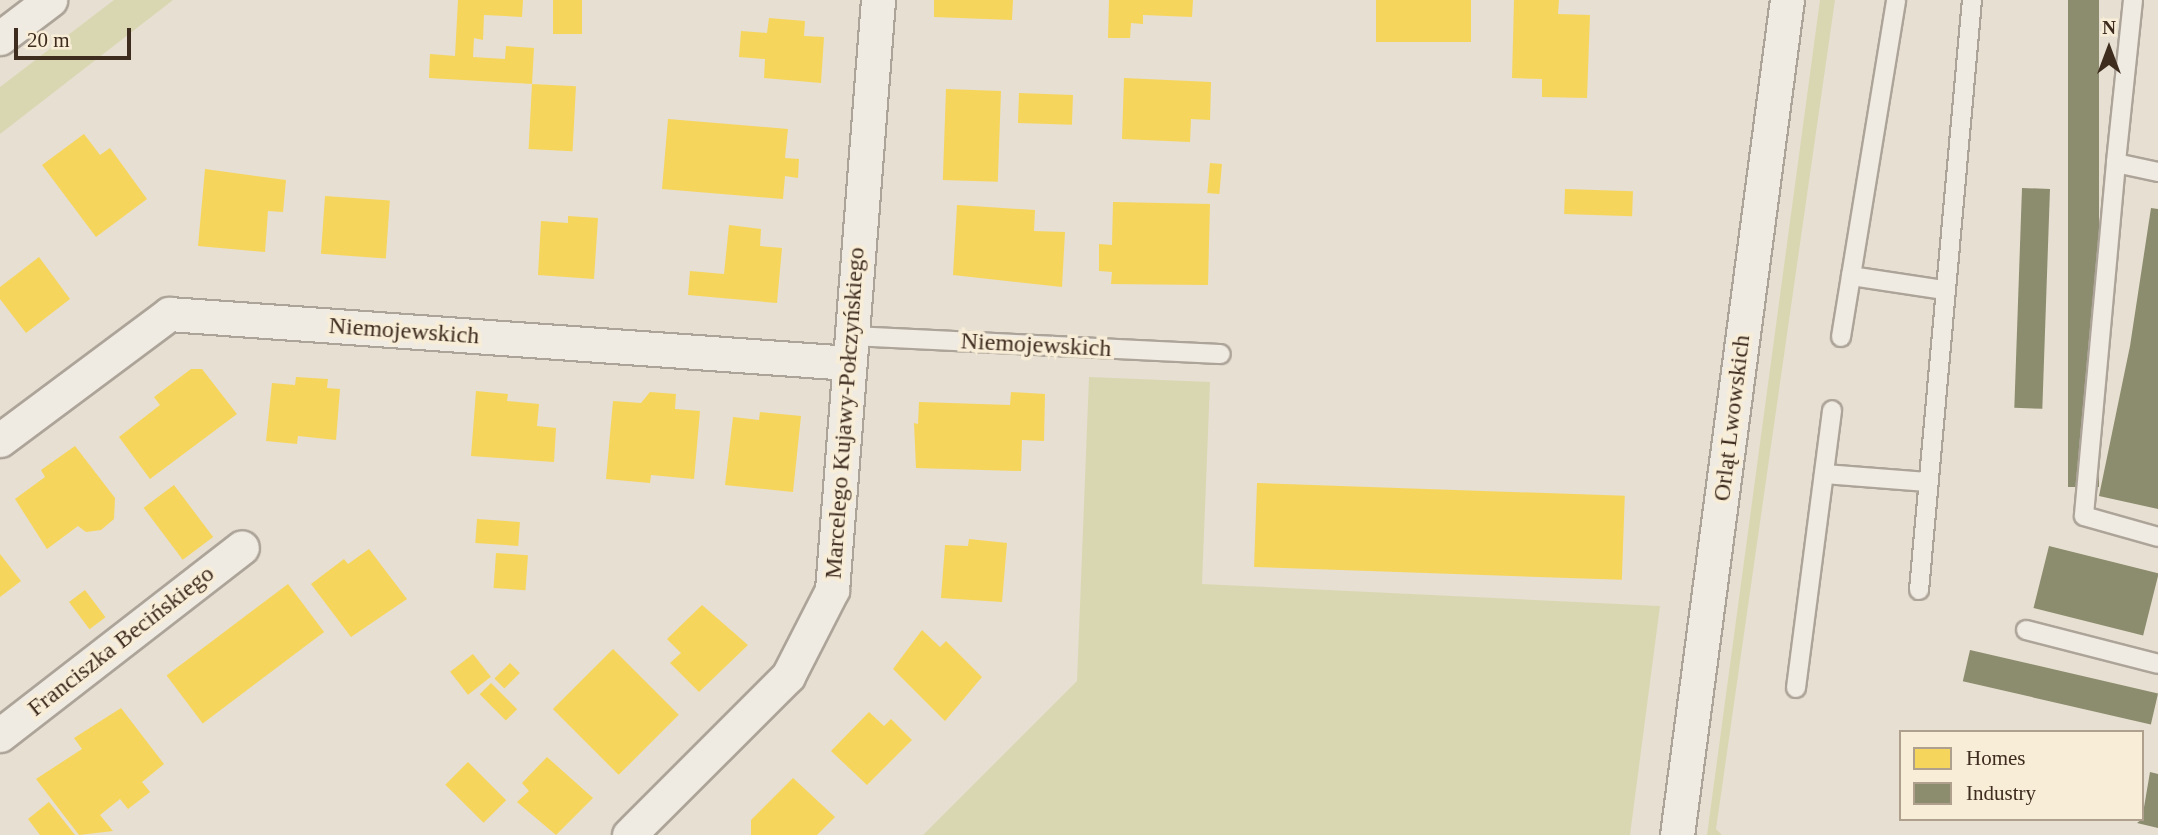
<!DOCTYPE html>
<html>
<head>
<meta charset="utf-8">
<style>
	body { margin:0 }
	#map { position:relative; width:2158px; height:835px; overflow:hidden; background:#e7dfd1; font-family:"Times New Roman",serif }
	div>[style] { position:absolute }
	[style*='--x'] { left:calc(var(--x)*1px); top:calc(var(--y)*1px); width:calc(var(--w)*1px); rotate:calc(var(--a)*1deg) }
	.green>* { inset:0; background:#d9d7b2 }
	.homes>* { inset:0; background:#f6d55c; transform-origin:0 0 }
	.industry>* { inset:0; background:#8c8c6e; transform-origin:0 0 }
	.roads { filter:drop-shadow(2px 0 #ada499) drop-shadow(-2px 0 #ada499) drop-shadow(0 2px #ada499) drop-shadow(0 -2px #ada499) }
	.lane>* { height:18px; margin:-9px; padding:0 9px; transform-origin:9px; border-radius:9px; background:#f0ebe2 }
	.street>* { height:33px; margin:-16.5px; padding:0 16.5px; transform-origin:16.5px; border-radius:16.5px; background:#f0ebe2 }
	span { translate:-50% -50%; white-space:nowrap; text-align:center; line-height:1.15; -webkit-text-stroke:7px #f8edd7; paint-order:stroke }
	.street-label { font-size:24px; color:#3e2c1f }
	.legend { position:absolute; left:1899px; top:730px; width:245px; height:91px; box-sizing:border-box; background:#f8edd7; border:2px solid #aea08d; margin:0; padding:9px 12px; list-style:none; font-size:21px; color:#3e2c1f }
	.legend li { display:flex; align-items:center; gap:14px; height:35px }
	.legend b { width:35px; border:2px solid #aea08d }
	.north { position:absolute; left:2074px; top:14px; width:70px; height:70px; -webkit-text-stroke:5px #f8edd7; paint-order:stroke; rotate:0deg; font-size:19px; font-weight:700; line-height:28px; text-align:center; color:#3e2c1f }
	.north::after { content:''; display:block; margin:auto; width:24px; height:32px; background:#3e2c1f; clip-path:polygon(50% 0,100% 100%,50% 72%,0 100%) }
	.scale { position:absolute; left:14px; top:28px; width:117px; height:32px; box-sizing:border-box; border:4px solid #3e2c1f; border-top:0; padding-left:9px; font-size:21px; line-height:24px; white-space:nowrap; color:#3e2c1f; -webkit-text-stroke:5px #f8edd7; paint-order:stroke }
</style>
</head>
<body>
<div id="map">
	<div class="green">
		<div style="clip-path:polygon(114px 0,173px 0,0 134px,0 87px)"></div>
		<div style="clip-path:polygon(1820px 0,1835px 0,1716px 829px,1722px 835px,1707px 835px)"></div>
		<div style="clip-path:polygon(1089px 377px,1210px 382px,1202px 584px,1660px 606px,1630px 835px,923px 835px,1077px 681px)"></div>
	</div>
	<div class="homes">
		<div style="clip-path:polygon(458px 0,523px 0,522px 17px,484px 15px,483px 40px,474px 38px,473px 57px,505px 59px,506px 46px,534px 48px,532px 84px,429px 78px,430px 54px,455px 56px)"></div>
		<div style="left:553px;top:0;width:29px;height:34px"></div>
		<div style="clip-path:polygon(934px 0,1013px 0,1012px 20px,934px 17px)"></div>
		<div style="clip-path:polygon(1109px 0,1193px 0,1192px 17px,1143px 15px,1143px 24px,1131px 23px,1130px 38px,1108px 38px)"></div>
		<div style="left:1376px;top:0;width:95px;height:42px"></div>
		<div style="clip-path:polygon(1514px 0,1559px 0,1558px 14px,1590px 15px,1587px 98px,1542px 97px,1542px 79px,1512px 78px)"></div>
		<div style="clip-path:polygon(769px 18px,805px 21px,804px 36px,824px 37px,821px 83px,764px 78px,765px 59px,739px 57px,741px 31px,767px 33px)"></div>
		<div style="clip-path:polygon(1124px 78px,1211px 82px,1210px 120px,1191px 119px,1190px 142px,1122px 139px)"></div>
		<div style="left:532px;top:84px;width:44px;height:65px;rotate:3deg"></div>
		<div style="left:946px;top:89px;width:55px;height:91px;rotate:2deg"></div>
		<div style="left:1019px;top:93px;width:54px;height:30px;rotate:2deg"></div>
		<div style="clip-path:polygon(668px 119px,788px 129px,785px 158px,799px 159px,798px 178px,785px 176px,783px 199px,662px 189px)"></div>
		<div style="clip-path:polygon(84px 134px,100px 155px,110px 148px,147px 199px,96px 237px,42px 165px)"></div>
		<div style="left:1210px;top:163px;width:12px;height:30px;rotate:5deg"></div>
		<div style="clip-path:polygon(205px 169px,286px 180px,283px 212px,268px 211px,265px 252px,198px 246px)"></div>
		<div style="left:1565px;top:189px;width:68px;height:25px;rotate:2deg"></div>
		<div style="left:325px;top:196px;width:65px;height:58px;rotate:4deg"></div>
		<div style="clip-path:polygon(1113px 202px,1210px 204px,1208px 285px,1111px 284px,1112px 272px,1099px 271px,1099px 244px,1112px 245px)"></div>
		<div style="clip-path:polygon(957px 205px,1035px 210px,1034px 231px,1065px 232px,1062px 287px,953px 275px)"></div>
		<div style="clip-path:polygon(568px 216px,598px 218px,594px 279px,538px 275px,541px 221px,568px 223px)"></div>
		<div style="clip-path:polygon(729px 225px,761px 229px,760px 246px,782px 248px,777px 303px,688px 295px,690px 271px,724px 274px)"></div>
		<div style="clip-path:polygon(39px 257px,70px 299px,26px 333px,0 299px,0 287px)"></div>
		<div style="clip-path:polygon(191px 369px,202px 369px,237px 414px,150px 479px,119px 437px,160px 405px,154px 397px)"></div>
		<div style="clip-path:polygon(296px 377px,328px 379px,327px 388px,340px 389px,336px 440px,298px 436px,297px 444px,266px 441px,272px 383px,295px 385px)"></div>
		<div style="clip-path:polygon(476px 391px,508px 394px,507px 401px,539px 404px,537px 426px,556px 428px,554px 462px,471px 456px)"></div>
		<div style="clip-path:polygon(650px 392px,676px 394px,675px 409px,700px 411px,694px 479px,651px 475px,650px 483px,606px 479px,613px 401px,641px 403px)"></div>
		<div style="clip-path:polygon(1011px 392px,1045px 394px,1044px 441px,1022px 440px,1021px 471px,916px 468px,914px 423px,918px 424px,919px 402px,1010px 405px)"></div>
		<div style="clip-path:polygon(760px 412px,801px 416px,793px 492px,725px 485px,733px 417px,759px 420px)"></div>
		<div style="clip-path:polygon(75px 446px,115px 498px,114px 519px,101px 530px,86px 532px,78px 526px,47px 549px,15px 499px,45px 477px,41px 470px)"></div>
		<div style="left:1257px;top:483px;width:368px;height:84px;rotate:2deg"></div>
		<div style="left:174px;top:485px;width:65px;height:38px;rotate:53deg"></div>
		<div style="left:477px;top:519px;width:43px;height:24px;rotate:4deg"></div>
		<div style="clip-path:polygon(969px 539px,1007px 543px,1002px 602px,941px 598px,945px 545px,968px 546px)"></div>
		<div style="clip-path:polygon(369px 549px,407px 599px,351px 637px,311px 584px,344px 559px,348px 564px)"></div>
		<div style="left:496px;top:553px;width:32px;height:35px;rotate:4deg"></div>
		<div style="clip-path:polygon(0 554px,21px 581px,0 597px)"></div>
		<div style="left:288px;top:584px;width:60px;height:152px;rotate:53deg"></div>
		<div style="left:85px;top:590px;width:34px;height:20px;rotate:53deg"></div>
		<div style="clip-path:polygon(702px 605px,748px 645px,699px 692px,670px 663px,681px 653px,667px 639px)"></div>
		<div style="clip-path:polygon(922px 630px,940px 647px,946px 641px,982px 677px,945px 721px,893px 669px)"></div>
		<div style="left:613px;top:649px;width:93px;height:85px;rotate:45deg"></div>
		<div style="left:473px;top:654px;width:29px;height:29px;rotate:52deg"></div>
		<div style="left:510px;top:663px;width:14px;height:22px;rotate:45deg"></div>
		<div style="left:491px;top:683px;width:37px;height:16px;rotate:45deg"></div>
		<div style="clip-path:polygon(121px 708px,164px 764px,142px 782px,150px 792px,128px 809px,120px 799px,100px 815px,113px 831px,79px 835px,36px 779px,82px 749px,74px 738px)"></div>
		<div style="clip-path:polygon(869px 712px,884px 726px,891px 719px,912px 740px,867px 785px,831px 751px)"></div>
		<div style="clip-path:polygon(547px 757px,593px 798px,556px 835px,517px 802px,529px 791px,522px 783px)"></div>
		<div style="left:468px;top:762px;width:54px;height:32px;rotate:45deg"></div>
		<div style="clip-path:polygon(793px 778px,835px 817px,817px 835px,751px 835px,751px 820px)"></div>
		<div style="clip-path:polygon(49px 802px,75px 835px,40px 835px,28px 819px)"></div>
	</div>
	<div class="industry">
		<div style="left:2068px;top:0;width:31px;height:487px"></div>
		<div style="left:2022px;top:188px;width:28px;height:220px;rotate:2deg"></div>
		<div style="clip-path:polygon(2151px 208px,2158px 209px,2158px 509px,2099px 496px,2130px 346px)"></div>
		<div style="left:2049px;top:546px;width:113px;height:64px;rotate:14deg"></div>
		<div style="left:1970px;top:650px;width:193px;height:32px;rotate:13deg"></div>
		<div style="clip-path:polygon(2150px 772px,2158px 774px,2158px 828px,2137px 823px,2142px 819px)"></div>
	</div>
	<div class="roads">
		<div class="lane">
			<div style="--x:2133;--y:0;--w:164;--a:96"></div>
			<div style="--x:2116;--y:163;--w:43;--a:12.1"></div>
			<div style="--x:2116;--y:163;--w:354;--a:95.2"></div>
			<div style="--x:2084;--y:516;--w:77;--a:15.8"></div>
			<div style="--x:1851;--y:276;--w:94;--a:8.6"></div>
			<div style="--x:851;--y:336;--w:370;--a:2.8"></div>
			<div style="--x:1841;--y:337;--w:341;--a:-80.7"></div>
			<div style="--x:1824;--y:474;--w:104;--a:4.4"></div>
			<div style="--x:1919;--y:590;--w:592;--a:-84.87"></div>
			<div style="--x:2026;--y:630;--w:136;--a:14.4"></div>
			<div style="--x:1796;--y:688;--w:280;--a:-82.6"></div>
		</div>
		<div class="street">
			<div style="--x:0;--y:38;--w:63;--a:-37.2"></div>
			<div style="--x:0;--y:440;--w:211;--a:-36.7"></div>
			<div style="--x:169;--y:314;--w:682;--a:4.12"></div>
			<div style="--x:0;--y:735;--w:306;--a:-37.8"></div>
			<div style="--x:629;--y:835;--w:225;--a:-45"></div>
			<div style="--x:788;--y:676;--w:97;--a:-62.9"></div>
			<div style="--x:832;--y:590;--w:592;--a:-85.54"></div>
			<div style="--x:1677;--y:835;--w:842;--a:-82.5"></div>
		</div>
	</div>
	<div class="street-label">
		<span style="left:404px;top:331px;rotate:4deg">Niemojewskich</span>
		<span style="left:1036px;top:345px;rotate:3deg">Niemojewskich</span>
		<span style="left:845px;top:413px;rotate:-86deg">Marcelego Kujawy-Połczyńskiego</span>
		<span style="left:1732px;top:418px;rotate:-83deg">Orląt Lwowskich</span>
		<span style="left:121px;top:641px;rotate:-38deg">Franciszka Becińskiego</span>
	</div>
	<ul class="legend">
	<li><b style="height:19px;background:#f6d55c"></b>Homes</li>
	<li><b style="height:19px;background:#8c8c6e"></b>Industry</li>
	</ul>
	<div class="north">N</div>
	<div class="scale">20 m</div>
</div>
</body>
</html>
